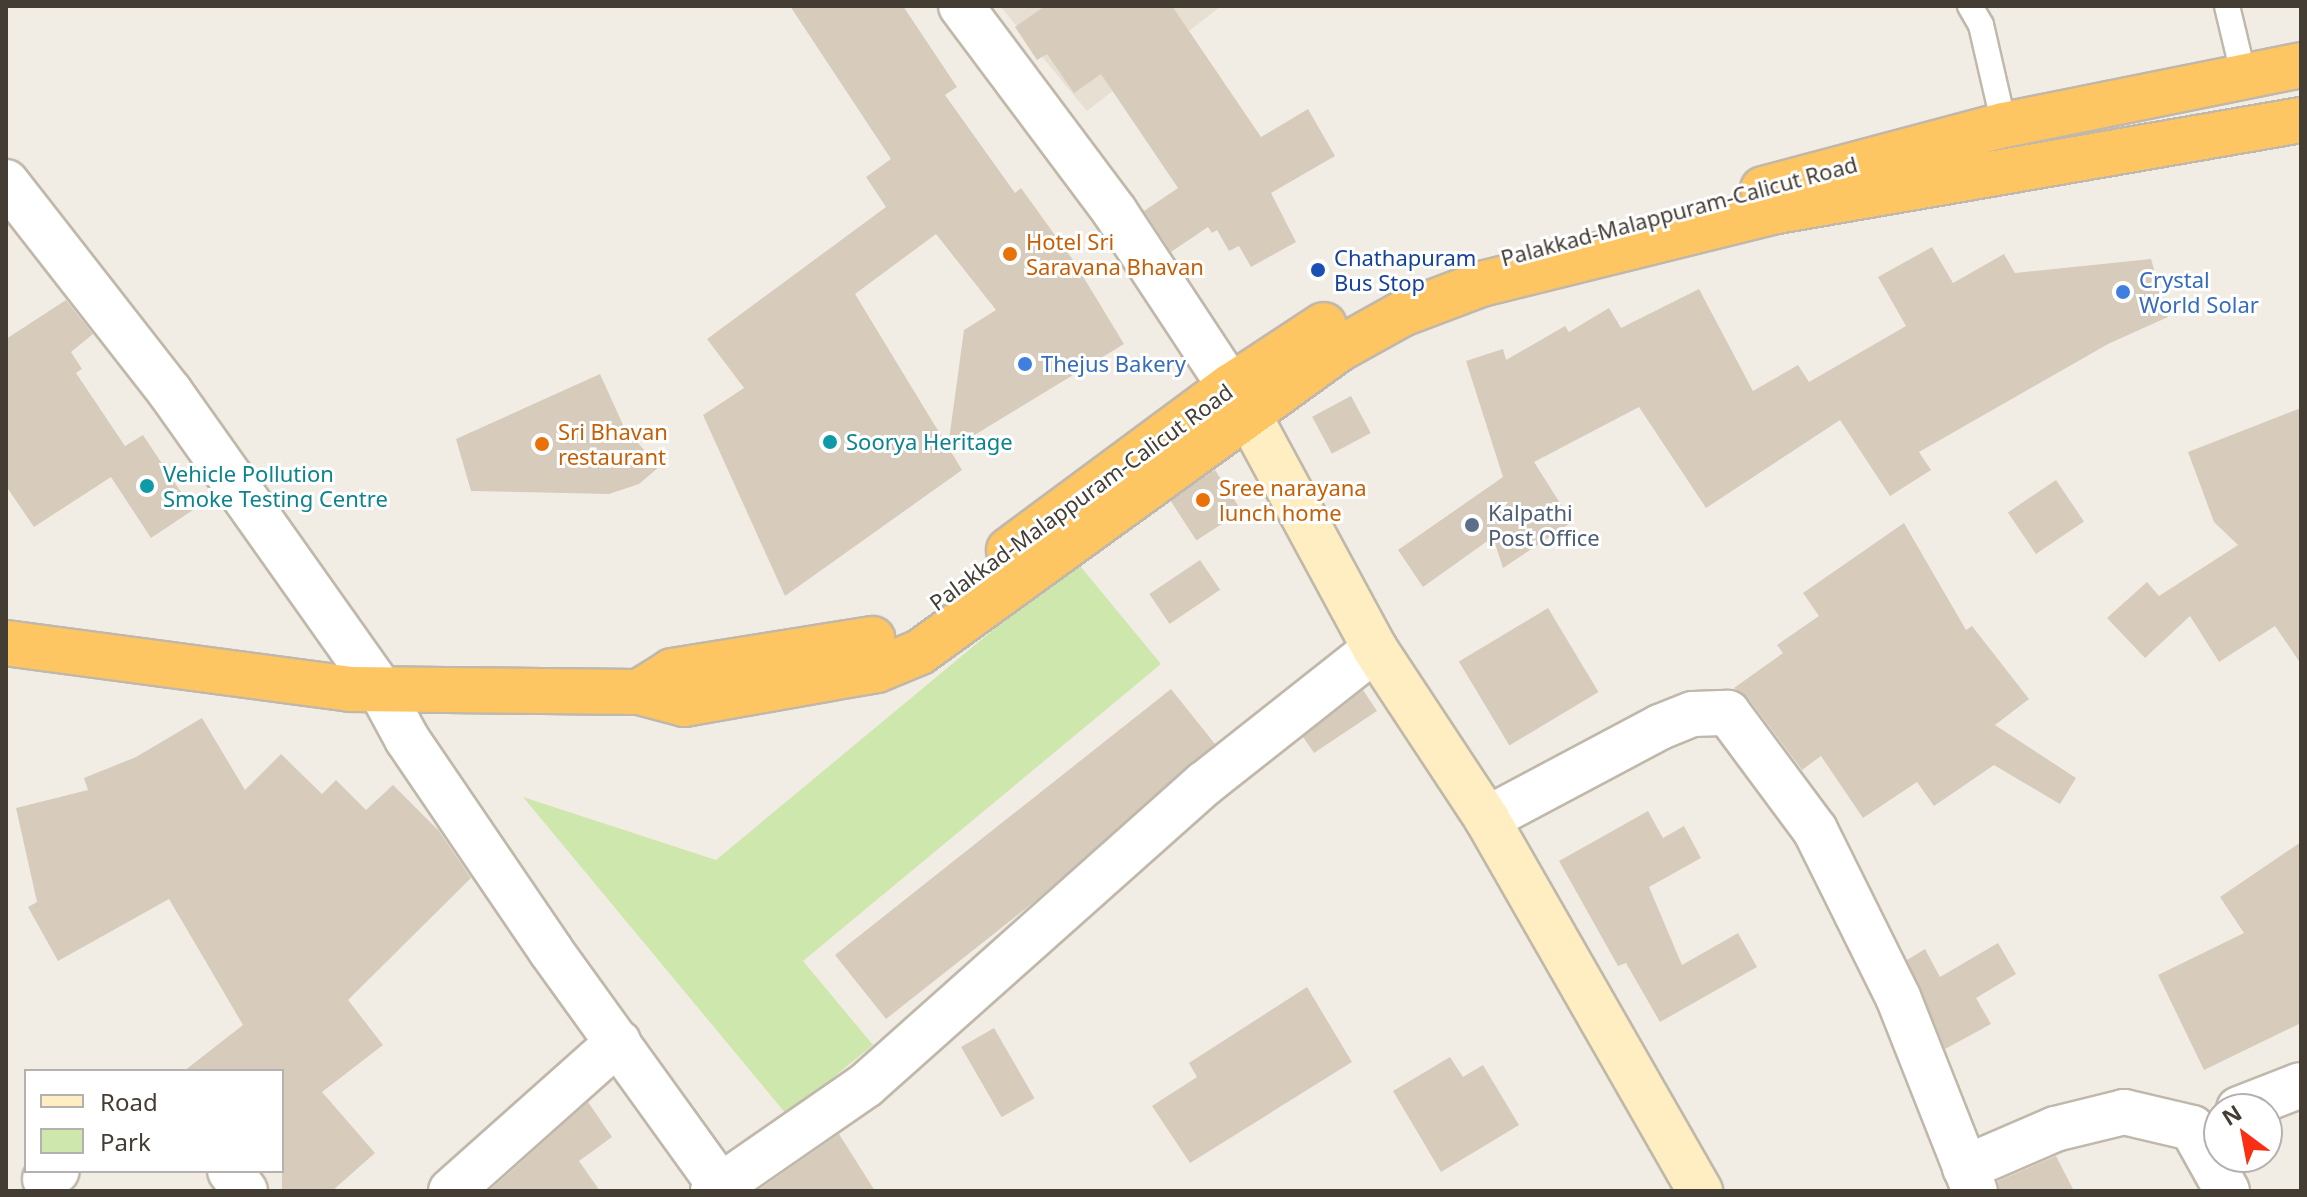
<!DOCTYPE html>
<html>
<head>
<meta charset="utf-8">
<style>
	body { margin:0 }
	#map { position:relative; width:2307px; height:1197px; overflow:hidden; background:#f2ede4; font-family:"Noto Sans",sans-serif }
	div>[style] { position:absolute }
	[style*='--x'] { left:calc(var(--x)*1px); top:calc(var(--y)*1px); width:calc(var(--w)*1px); rotate:calc(var(--a)*1deg) }
	.residential>* { inset:0; background:#e6dfd2 }
	.green>* { inset:0; background:#cee7ac }
	.building>* { inset:0; background:#d7cbbc; transform-origin:0 0 }
	.roads { filter:drop-shadow(2px 0 #c0b8aa) drop-shadow(-2px 0 #c0b8aa) drop-shadow(0 2px #c0b8aa) drop-shadow(0 -2px #c0b8aa) }
	.lane>* { height:24px; margin:-12px; padding:0 12px; transform-origin:12px; border-radius:12px; background:#fff }
	.street>* { height:44px; margin:-22px; padding:0 22px; transform-origin:22px; border-radius:22px; background:#fff }
	.secondary>* { height:44px; margin:-22px; padding:0 22px; transform-origin:22px; border-radius:22px; background:#feeec2 }
	.highway>* { height:44px; margin:-22px; padding:0 22px; transform-origin:22px; border-radius:22px; background:#fec563 }
	.dots>* { width:22px; height:22px; translate:-50% -50%; box-sizing:border-box; border:4px solid #fff; border-radius:50% }
	span { translate:-50% -50%; white-space:nowrap; text-align:center; line-height:1.15; -webkit-text-stroke:6px #fff; paint-order:stroke }
	.street-label { font-size:22px; color:#443d34 }
	.food-label { font-size:22px; color:#c56008 }
	.left { translate:0 -50%; text-align:left }
	.transit-label { font-size:22px; color:#164399 }
	.shop-label { font-size:22px; color:#366cbe }
	.culture-label { font-size:22px; color:#0d838f }
	.service-label { font-size:22px; color:#4e5e75 }
	.frame { position:absolute; inset:0; border:8px solid #443d34; pointer-events:none }
	.legend { position:absolute; left:24px; top:1069px; width:260px; height:104px; box-sizing:border-box; background:#fff; border:2px solid #b4b1ae; margin:0; padding:10px 14px; list-style:none; font-size:24px; color:#443d34 }
	.legend li { display:flex; align-items:center; gap:16px; height:40px }
	.legend b { width:40px; border:2px solid #b4b1ae }
	.north { position:absolute; left:2203px; top:1093px; width:80px; height:80px; box-sizing:border-box; background:#fff; border:2px solid #b4b1ae; border-radius:50%; rotate:328deg; font-size:22px; font-weight:700; line-height:32px; text-align:center; color:#443d34 }
	.north::after { content:''; display:block; margin:auto; width:28px; height:36px; background:#fa2e13; clip-path:polygon(50% 0,100% 100%,50% 72%,0 100%) }
</style>
</head>
<body>
<div id="map">
	<div class="residential">
		<div style="clip-path:polygon(1000px 6px,1221px 6px,1087px 111px)"></div>
	</div>
	<div class="green">
		<div style="clip-path:polygon(1076px 561px,1161px 664px,803px 961px,873px 1045px,787px 1115px,523px 797px,716px 860px)"></div>
	</div>
	<div class="building">
		<div style="clip-path:polygon(evenodd,790px 6px,903px 6px,957px 87px,945px 95px,1015px 193px,1021px 188px,1073px 260px,1124px 344px,950px 450px,962px 470px,785px 596px,703px 415px,744px 388px,707px 339px,886px 207px,866px 177px,891px 159px,790px 6px,936px 234px,996px 310px,964px 330px,948px 447px,855px 294px,936px 234px)"></div>
		<div style="clip-path:polygon(1045px 6px,1172px 6px,1261px 137px,1308px 109px,1335px 156px,1271px 193px,1296px 242px,1251px 267px,1239px 246px,1229px 251px,1217px 230px,1212px 233px,1208px 227px,1171px 252px,1144px 211px,1178px 188px,1101px 74px,1074px 93px,1047px 54px,1037px 60px,1015px 27px)"></div>
		<div style="clip-path:polygon(1932px 247px,1953px 283px,2004px 254px,2015px 273px,2151px 259px,2168px 317px,2108px 344px,1919px 452px,1931px 470px,1890px 496px,1840px 420px,1706px 508px,1639px 407px,1534px 462px,1572px 522px,1503px 568px,1493px 537px,1423px 587px,1398px 550px,1503px 477px,1466px 361px,1503px 349px,1506px 360px,1565px 326px,1569px 332px,1609px 308px,1621px 328px,1699px 289px,1753px 391px,1798px 365px,1809px 382px,1906px 326px,1878px 277px)"></div>
		<div style="clip-path:polygon(66px 300px,93px 334px,71px 352px,82px 369px,76px 373px,125px 446px,143px 435px,193px 510px,151px 538px,111px 477px,34px 527px,6px 486px,6px 339px)"></div>
		<div style="clip-path:polygon(600px 374px,624px 427px,659px 467px,639px 484px,609px 494px,471px 491px,456px 439px)"></div>
		<div style="left:1351px;top:396px;width:42px;height:44px;rotate:62deg"></div>
		<div style="clip-path:polygon(2301px 408px,2301px 664px,2275px 626px,2219px 662px,2190px 616px,2145px 658px,2107px 618px,2147px 582px,2159px 596px,2238px 545px,2214px 522px,2188px 452px)"></div>
		<div style="left:1215px;top:470px;width:49px;height:54px;rotate:57deg"></div>
		<div style="left:2056px;top:480px;width:50px;height:58px;rotate:56deg"></div>
		<div style="clip-path:polygon(1904px 523px,1966px 630px,1972px 626px,2029px 699px,1995px 725px,2076px 778px,2060px 804px,1994px 765px,1934px 806px,1917px 782px,1863px 818px,1821px 756px,1802px 770px,1748px 698px,1734px 688px,1783px 653px,1777px 645px,1819px 616px,1803px 593px)"></div>
		<div style="left:1200px;top:560px;width:36px;height:61px;rotate:56deg"></div>
		<div style="left:1548px;top:608px;width:98px;height:104px;rotate:59deg"></div>
		<div style="clip-path:polygon(1171px 689px,1215px 744px,1034px 902px,886px 1019px,835px 955px)"></div>
		<div style="clip-path:polygon(1363px 690px,1377px 711px,1314px 753px,1303px 737px)"></div>
		<div style="clip-path:polygon(202px 718px,245px 790px,281px 754px,322px 794px,336px 780px,366px 810px,393px 785px,439px 831px,471px 878px,348px 1000px,383px 1045px,322px 1092px,375px 1153px,332px 1191px,282px 1191px,282px 1071px,184px 1071px,243px 1025px,169px 899px,58px 961px,28px 907px,37px 902px,16px 808px,88px 790px,84px 778px,136px 757px)"></div>
		<div style="clip-path:polygon(1648px 811px,1663px 838px,1684px 826px,1701px 858px,1649px 887px,1682px 965px,1738px 933px,1757px 967px,1660px 1022px,1626px 963px,1618px 966px,1559px 861px)"></div>
		<div style="clip-path:polygon(2301px 842px,2301px 1023px,2204px 1070px,2158px 975px,2244px 933px,2220px 897px)"></div>
		<div style="clip-path:polygon(1998px 943px,2016px 974px,1976px 998px,1991px 1024px,1945px 1049px,1907px 960px,1925px 949px,1940px 977px)"></div>
		<div style="clip-path:polygon(1307px 987px,1352px 1062px,1190px 1163px,1152px 1106px,1197px 1077px,1189px 1063px)"></div>
		<div style="left:994px;top:1028px;width:81px;height:38px;rotate:60deg"></div>
		<div style="clip-path:polygon(1450px 1057px,1463px 1077px,1483px 1065px,1519px 1125px,1441px 1172px,1393px 1091px)"></div>
		<div style="clip-path:polygon(588px 1102px,612px 1137px,579px 1161px,600px 1191px,489px 1191px)"></div>
		<div style="clip-path:polygon(839px 1134px,875px 1191px,757px 1191px)"></div>
		<div style="clip-path:polygon(2056px 1156px,2074px 1191px,1999px 1191px,1998px 1181px)"></div>
	</div>
	<div class="roads">
		<div class="lane">
			<div style="--x:1970;--y:6;--w:22;--a:60"></div>
			<div style="--x:1981;--y:25;--w:103;--a:77"></div>
			<div style="--x:2227;--y:6;--w:73;--a:76.5"></div>
		</div>
		<div class="street">
			<div style="--x:961;--y:6;--w:257;--a:53.2"></div>
			<div style="--x:1115;--y:212;--w:242;--a:56.6"></div>
			<div style="--x:6;--y:182;--w:266;--a:52"></div>
			<div style="--x:170;--y:392;--w:364;--a:54.7"></div>
			<div style="--x:380;--y:689;--w:57;--a:61.6"></div>
			<div style="--x:407;--y:739;--w:256;--a:55.8"></div>
			<div style="--x:551;--y:951;--w:296;--a:54.2"></div>
			<div style="--x:1487;--y:819;--w:196;--a:-28"></div>
			<div style="--x:1660;--y:727;--w:35;--a:-22"></div>
			<div style="--x:1693;--y:714;--w:35;--a:-2"></div>
			<div style="--x:1728;--y:713;--w:146;--a:53.4"></div>
			<div style="--x:1815;--y:830;--w:186;--a:63.6"></div>
			<div style="--x:1898;--y:997;--w:209;--a:68.4"></div>
			<div style="--x:2239;--y:1109;--w:66;--a:-21.2"></div>
			<div style="--x:1965;--y:1168;--w:98;--a:-23.4"></div>
			<div style="--x:2055;--y:1129;--w:71;--a:-13.8"></div>
			<div style="--x:2124;--y:1112;--w:70;--a:13.2"></div>
			<div style="--x:2192;--y:1128;--w:72;--a:60.9"></div>
			<div style="--x:230;--y:1171;--w:25;--a:53"></div>
			<div style="--x:45;--y:1179;--w:14;--a:-34"></div>
			<div style="--x:451;--y:1191;--w:224;--a:-41.7"></div>
			<div style="--x:713;--y:1191;--w:186;--a:-34.7"></div>
			<div style="--x:866;--y:1085;--w:453;--a:-41.7"></div>
			<div style="--x:1204;--y:784;--w:218;--a:-38.3"></div>
		</div>
		<div class="secondary">
			<div style="--x:1248;--y:414;--w:267;--a:61.6"></div>
			<div style="--x:1375;--y:649;--w:204;--a:56.6"></div>
			<div style="--x:1487;--y:819;--w:429;--a:60.2"></div>
		</div>
		<div class="highway">
			<div style="--x:1763;--y:189;--w:249;--a:-14.9"></div>
			<div style="--x:2004;--y:125;--w:303;--a:-11.4"></div>
			<div style="--x:1009;--y:550;--w:276;--a:-36.5"></div>
			<div style="--x:1231;--y:386;--w:111;--a:-33.3"></div>
			<div style="--x:6;--y:643;--w:347;--a:7.6"></div>
			<div style="--x:350;--y:689;--w:289;--a:0.6"></div>
			<div style="--x:639;--y:692;--w:47;--a:14.9"></div>
			<div style="--x:684;--y:704;--w:196;--a:-10"></div>
			<div style="--x:877;--y:670;--w:47;--a:-22.7"></div>
			<div style="--x:920;--y:652;--w:517;--a:-35.87"></div>
			<div style="--x:1339;--y:349;--w:72;--a:-29.1"></div>
			<div style="--x:1402;--y:314;--w:85;--a:-20.8"></div>
			<div style="--x:1481;--y:284;--w:299;--a:-13.9"></div>
			<div style="--x:1771;--y:212;--w:538;--a:-9.85"></div>
			<div style="--x:639;--y:692;--w:39;--a:-32"></div>
			<div style="--x:672;--y:671;--w:203;--a:-9.1"></div>
		</div>
	</div>
	<div class="dots">
		<div style="left:1010px;top:254px;background:#e8710a"></div>
		<div style="left:1318px;top:270px;background:#1a4fb4"></div>
		<div style="left:2123px;top:292px;background:#3f7fe0"></div>
		<div style="left:1025px;top:364px;background:#3f7fe0"></div>
		<div style="left:830px;top:442px;background:#0f9aa8"></div>
		<div style="left:542px;top:444px;background:#e8710a"></div>
		<div style="left:147px;top:486px;background:#0f9aa8"></div>
		<div style="left:1203px;top:500px;background:#e8710a"></div>
		<div style="left:1472px;top:525px;background:#5c6f8a"></div>
	</div>
	<div class="street-label">
		<span style="left:1679px;top:211px;rotate:-15deg">Palakkad-Malappuram-Calicut Road</span>
		<span style="left:1081px;top:497px;rotate:-36deg">Palakkad-Malappuram-Calicut Road</span>
	</div>
	<div class="food-label">
		<span class="left" style="left:1026px;top:254px">Hotel Sri<br>Saravana Bhavan</span>
		<span class="left" style="left:558px;top:444px">Sri Bhavan<br>restaurant</span>
		<span class="left" style="left:1219px;top:500px">Sree narayana<br>lunch home</span>
	</div>
	<div class="transit-label">
		<span class="left" style="left:1334px;top:270px">Chathapuram<br>Bus Stop</span>
	</div>
	<div class="shop-label">
		<span class="left" style="left:2139px;top:292px">Crystal<br>World Solar</span>
		<span class="left" style="left:1041px;top:364px">Thejus Bakery</span>
	</div>
	<div class="culture-label">
		<span class="left" style="left:846px;top:442px">Soorya Heritage</span>
		<span class="left" style="left:163px;top:486px">Vehicle Pollution<br>Smoke Testing Centre</span>
	</div>
	<div class="service-label">
		<span class="left" style="left:1488px;top:525px">Kalpathi<br>Post Office</span>
	</div>
	<div class="frame"></div>
	<ul class="legend">
	<li><b style="height:10px;background:#feeec2"></b>Road</li>
	<li><b style="height:22px;background:#cee7ac"></b>Park</li>
	</ul>
	<div class="north">N</div>
</div>
</body>
</html>
